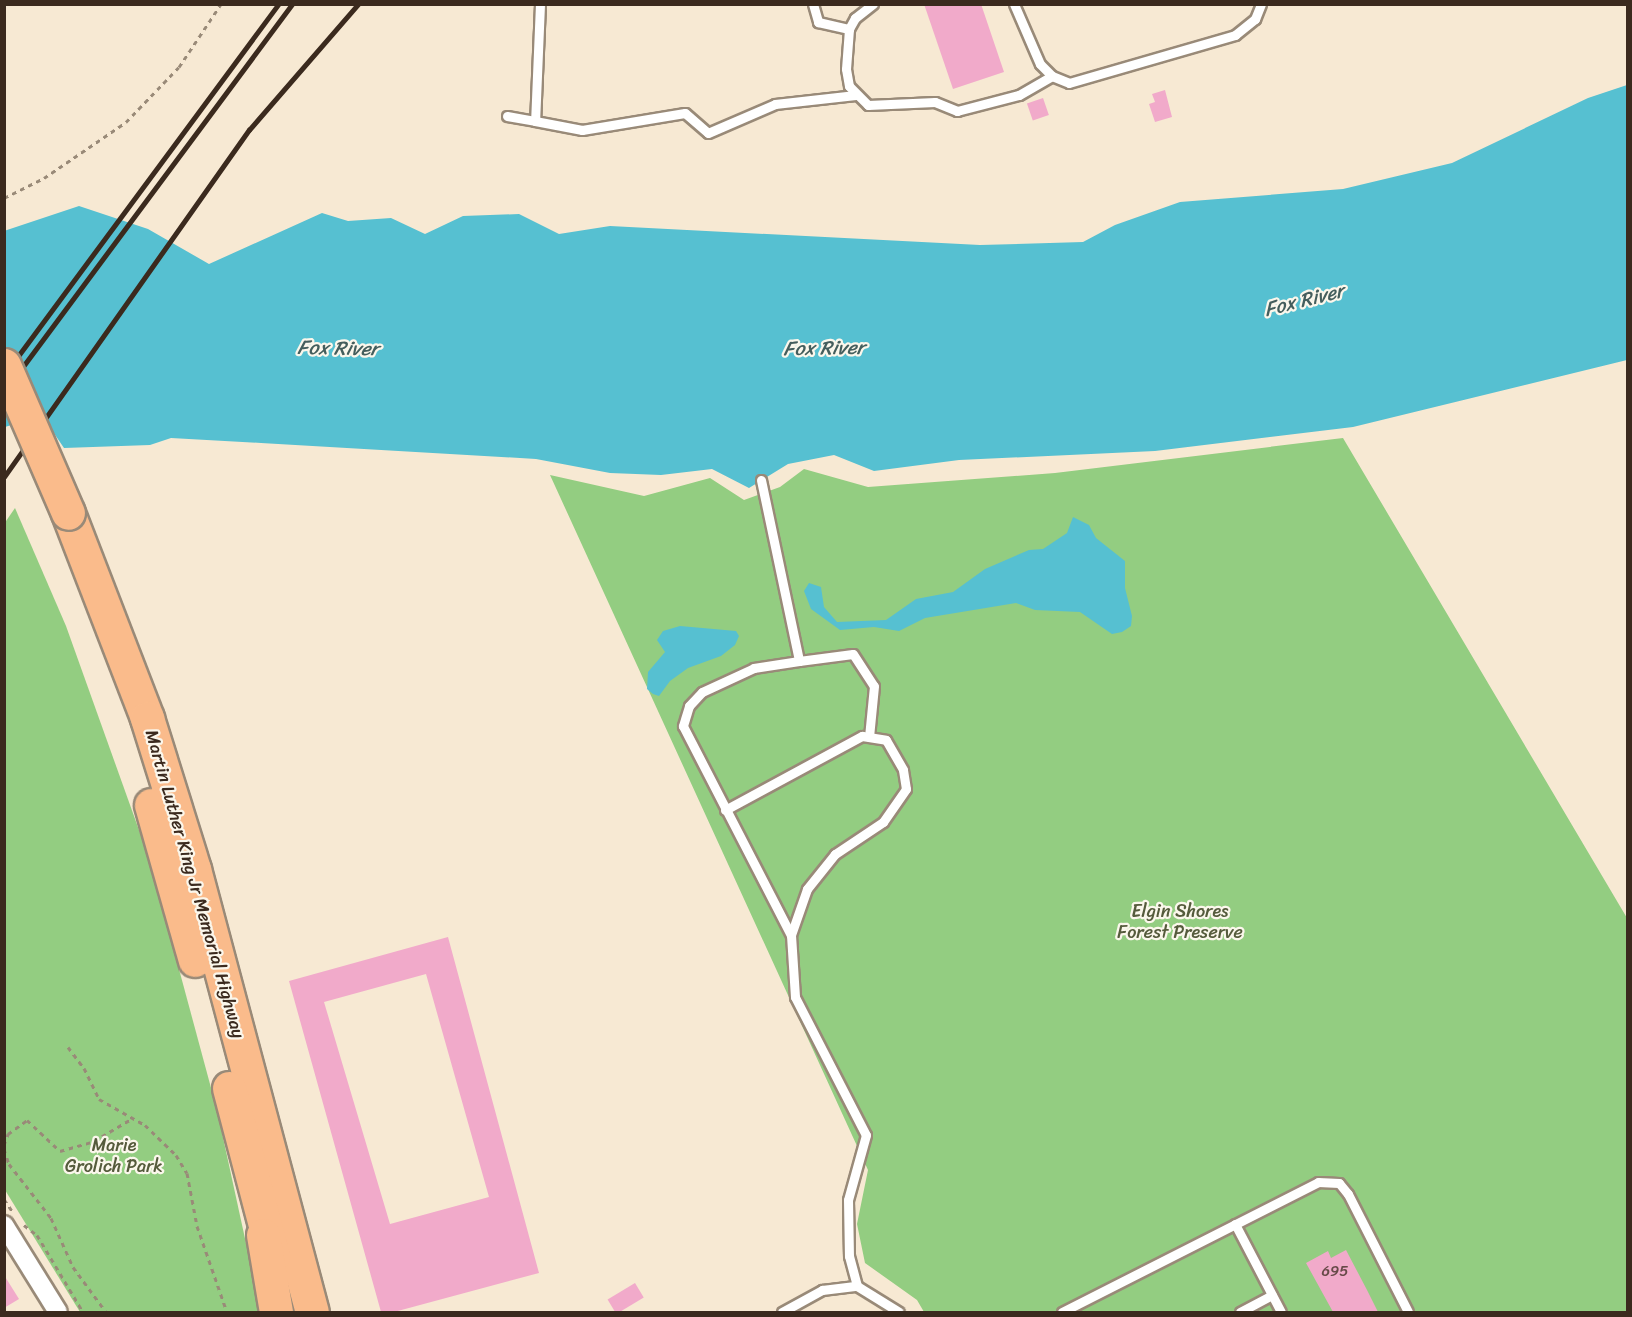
<!DOCTYPE html>
<html>
<head>
<meta charset="utf-8">
<style>
	body { margin:0 }
	#map { position:relative; width:1632px; height:1317px; overflow:hidden; background:#f7e9d3; font-family:Sriracha,sans-serif }
	div>[style] { position:absolute }
	[style*='--x'] { left:calc(var(--x)*1px); top:calc(var(--y)*1px); width:calc(var(--w)*1px); rotate:calc(var(--a)*1deg) }
	.green>* { inset:0; background:#93cd81 }
	.water>* { inset:0; background:#56c0d1 }
	.building>* { inset:0; background:#f1aaca; transform-origin:0 0 }
	.path>* { height:3px; margin-top:-1.5px; transform-origin:0; background:repeating-linear-gradient(90deg,#998a78 0 4.5px,transparent 0 9px) }
	.roads { filter:drop-shadow(2px 0 #998a78) drop-shadow(-2px 0 #998a78) drop-shadow(0 2px #998a78) drop-shadow(0 -2px #998a78) }
	.lane>* { height:9px; margin:-4.5px; padding:0 4.5px; transform-origin:4.5px; border-radius:4.5px; background:#fff }
	.street>* { height:18px; margin:-9px; padding:0 9px; transform-origin:9px; border-radius:9px; background:#fff }
	.highway>* { height:33px; margin:-16.5px; padding:0 16.5px; transform-origin:16.5px; border-radius:16.5px; background:#fabb8b }
	.rail>* { height:4.5px; margin:-2.25px; padding:0 2.25px; transform-origin:2.25px; border-radius:2.25px; background:#3b2a1e }
	.bridges { filter:drop-shadow(2px 0 #998a78) drop-shadow(-2px 0 #998a78) drop-shadow(0 2px #998a78) drop-shadow(0 -2px #998a78) }
	.highway-bridge>* { height:33px; margin:-16.5px; padding:0 16.5px; transform-origin:16.5px; border-radius:16.5px; background:#fabb8b }
	span { translate:-50% -50%; white-space:nowrap; text-align:center; line-height:1.15; -webkit-text-stroke:4.5px #fbf7ec; paint-order:stroke }
	.number-label { font-size:15px; color:#684a49 }
	.number-label span { -webkit-text-stroke-width:0 }
	.street-label { font-size:18px; color:#3b2a1e }
	.park-label { font-size:18px; color:#555b3c }
	.water-label { font-size:20px; color:#445e5d; font-style:italic }
	.frame { position:absolute; inset:0; border:6px solid #3b2a1e; pointer-events:none }
</style>
</head>
<body>
<div id="map">
	<div class="green">
		<div style="clip-path:polygon(1343px 438px,1627px 918px,1627px 1312px,924px 1312px,917px 1300px,865px 1263px,857px 1224px,868px 1170px,550px 475px,644px 496px,710px 478px,744px 500px,780px 487px,804px 469px,868px 487px,1055px 473px)"></div>
		<div style="clip-path:polygon(15px 508px,66px 626px,149px 858px,217px 1110px,261px 1312px,80px 1312px,5px 1190px,4px 524px)"></div>
	</div>
	<div class="water">
		<div style="clip-path:polygon(1627px 85px,1627px 360px,1353px 427px,1155px 451px,959px 460px,874px 471px,834px 455px,788px 464px,749px 488px,712px 469px,661px 475px,610px 473px,536px 459px,261px 443px,171px 438px,150px 445px,64px 448px,47px 423px,34px 418px,5px 427px,4px 231px,79px 206px,148px 229px,209px 264px,322px 213px,348px 221px,391px 218px,425px 234px,463px 216px,519px 214px,559px 234px,610px 226px,980px 245px,1083px 242px,1115px 225px,1180px 202px,1343px 189px,1452px 163px,1588px 98px)"></div>
		<div style="clip-path:polygon(1073px 517px,1089px 525px,1096px 538px,1125px 561px,1125px 588px,1132px 616px,1131px 626px,1122px 632px,1112px 634px,1080px 612px,1035px 610px,1016px 603px,925px 618px,899px 631px,874px 627px,840px 630px,811px 609px,804px 591px,809px 583px,821px 587px,824px 607px,837px 622px,886px 620px,916px 599px,953px 592px,985px 569px,1029px 550px,1043px 549px,1067px 533px)"></div>
		<div style="clip-path:polygon(680px 626px,736px 631px,739px 636px,735px 645px,721px 656px,688px 668px,670px 681px,659px 696px,653px 694px,647px 689px,648px 672px,665px 652px,657px 640px,663px 631px)"></div>
	</div>
	<div class="building">
		<div style="clip-path:polygon(924px 4px,981px 4px,1004px 72px,953px 89px)"></div>
		<div style="clip-path:polygon(1165px 90px,1172px 117px,1155px 122px,1149px 104px,1155px 102px,1152px 94px)"></div>
		<div style="left:1043px;top:98px;width:18px;height:17px;rotate:71deg"></div>
		<div style="clip-path:polygon(evenodd,448px 937px,539px 1273px,394px 1312px,381px 1312px,289px 981px,448px 937px,426px 974px,489px 1197px,390px 1224px,324px 1002px,426px 974px)"></div>
		<div style="clip-path:polygon(1346px 1250px,1367px 1290px,1378px 1312px,1333px 1312px,1306px 1263px,1328px 1251px,1331px 1258px)"></div>
		<div style="clip-path:polygon(4px 1275px,19px 1299px,4px 1308px)"></div>
		<div style="left:635px;top:1283px;width:17px;height:32px;rotate:59deg"></div>
	</div>
	<div class="path">
		<div style="--x:4;--y:198;--w:45;--a:-26.6"></div>
		<div style="--x:44;--y:178;--w:99;--a:-34.3"></div>
		<div style="--x:126;--y:122;--w:76;--a:-46.1"></div>
		<div style="--x:179;--y:67;--w:76;--a:-56.3"></div>
		<div style="--x:68;--y:1047;--w:26;--a:53"></div>
		<div style="--x:84;--y:1068;--w:34;--a:64"></div>
		<div style="--x:99;--y:1099;--w:53;--a:29.5"></div>
		<div style="--x:145;--y:1125;--w:43;--a:44.1"></div>
		<div style="--x:176;--y:1155;--w:21;--a:59"></div>
		<div style="--x:187;--y:1173;--w:54;--a:79.3"></div>
		<div style="--x:197;--y:1226;--w:91;--a:70.8"></div>
		<div style="--x:4;--y:1145;--w:12;--a:-70"></div>
		<div style="--x:8;--y:1134;--w:24;--a:-36"></div>
		<div style="--x:27;--y:1120;--w:45;--a:43.2"></div>
		<div style="--x:60;--y:1151;--w:35;--a:-16"></div>
		<div style="--x:94;--y:1141;--w:45;--a:-30.5"></div>
		<div style="--x:4;--y:1149;--w:16;--a:72"></div>
		<div style="--x:9;--y:1164;--w:68;--a:52.1"></div>
		<div style="--x:51;--y:1218;--w:54;--a:65.8"></div>
		<div style="--x:73;--y:1267;--w:56;--a:53.7"></div>
		<div style="--x:4;--y:1199;--w:14;--a:56"></div>
		<div style="--x:24;--y:1225;--w:16;--a:38"></div>
		<div style="--x:37;--y:1235;--w:90;--a:59.1"></div>
	</div>
	<div class="roads">
		<div class="lane">
			<div style="--x:540;--y:4;--w:117;--a:92.4"></div>
			<div style="--x:535;--y:121;--w:48;--a:10.8"></div>
			<div style="--x:582;--y:130;--w:104;--a:-9.4"></div>
			<div style="--x:685;--y:113;--w:30;--a:41"></div>
			<div style="--x:708;--y:133;--w:73;--a:-23.4"></div>
			<div style="--x:775;--y:104;--w:81;--a:-6.4"></div>
			<div style="--x:813;--y:4;--w:19;--a:74"></div>
			<div style="--x:818;--y:22;--w:32;--a:13"></div>
			<div style="--x:873;--y:4;--w:23;--a:142"></div>
			<div style="--x:855;--y:18;--w:13;--a:119"></div>
			<div style="--x:849;--y:29;--w:40;--a:94.3"></div>
			<div style="--x:846;--y:69;--w:17;--a:80"></div>
			<div style="--x:849;--y:86;--w:27;--a:45"></div>
			<div style="--x:868;--y:105;--w:67;--a:-2.6"></div>
			<div style="--x:935;--y:102;--w:24;--a:22"></div>
			<div style="--x:957;--y:111;--w:64;--a:-14.5"></div>
			<div style="--x:1019;--y:95;--w:38;--a:-30"></div>
			<div style="--x:1014;--y:4;--w:65;--a:66.6"></div>
			<div style="--x:1040;--y:64;--w:17;--a:45"></div>
			<div style="--x:1052;--y:76;--w:18;--a:22"></div>
			<div style="--x:1069;--y:83;--w:173;--a:-16.1"></div>
			<div style="--x:1235;--y:35;--w:26;--a:-39"></div>
			<div style="--x:1255;--y:19;--w:16;--a:-68"></div>
			<div style="--x:507;--y:116;--w:28;--a:10"></div>
			<div style="--x:761;--y:480;--w:185;--a:78.1"></div>
			<div style="--x:799;--y:661;--w:46;--a:171.2"></div>
			<div style="--x:754;--y:668;--w:57;--a:155.2"></div>
			<div style="--x:702;--y:692;--w:19;--a:133"></div>
			<div style="--x:689;--y:706;--w:21;--a:107"></div>
			<div style="--x:683;--y:726;--w:235;--a:62.7"></div>
			<div style="--x:799;--y:661;--w:54;--a:-7.4"></div>
			<div style="--x:853;--y:654;--w:38;--a:57"></div>
			<div style="--x:874;--y:686;--w:51;--a:95.6"></div>
			<div style="--x:725;--y:810;--w:156;--a:-28.4"></div>
			<div style="--x:862;--y:736;--w:24;--a:9"></div>
			<div style="--x:886;--y:740;--w:34;--a:60"></div>
			<div style="--x:903;--y:770;--w:19;--a:81"></div>
			<div style="--x:906;--y:789;--w:40;--a:124.9"></div>
			<div style="--x:883;--y:822;--w:58;--a:146.3"></div>
			<div style="--x:835;--y:854;--w:45;--a:128.7"></div>
			<div style="--x:807;--y:889;--w:49;--a:109.2"></div>
			<div style="--x:791;--y:935;--w:62;--a:86.3"></div>
			<div style="--x:795;--y:997;--w:155;--a:62.8"></div>
			<div style="--x:866;--y:1135;--w:67;--a:105.5"></div>
			<div style="--x:848;--y:1200;--w:56;--a:89"></div>
			<div style="--x:849;--y:1256;--w:31;--a:75"></div>
			<div style="--x:1235;--y:1224;--w:99;--a:62.4"></div>
			<div style="--x:782;--y:1312;--w:46;--a:-28.8"></div>
			<div style="--x:822;--y:1290;--w:35;--a:-7"></div>
			<div style="--x:857;--y:1286;--w:49;--a:31.8"></div>
			<div style="--x:1062;--y:1312;--w:287;--a:-26.9"></div>
			<div style="--x:1318;--y:1182;--w:21;--a:3"></div>
			<div style="--x:1339;--y:1183;--w:14;--a:51"></div>
			<div style="--x:1348;--y:1194;--w:132;--a:63"></div>
			<div style="--x:1240;--y:1312;--w:36;--a:-28"></div>
		</div>
		<div class="street">
			<div style="--x:4;--y:1225;--w:102;--a:58.2"></div>
		</div>
		<div class="highway">
			<div style="--x:68;--y:513;--w:220;--a:68.9"></div>
			<div style="--x:147;--y:718;--w:158;--a:72.7"></div>
			<div style="--x:194;--y:869;--w:458;--a:75.1"></div>
			<div style="--x:151;--y:805;--w:161;--a:74.2"></div>
			<div style="--x:229;--y:1088;--w:174;--a:75.3"></div>
			<div style="--x:263;--y:1235;--w:78;--a:80.4"></div>
		</div>
	</div>
	<div class="rail">
		<div style="--x:4;--y:375;--w:462;--a:-53.5"></div>
		<div style="--x:4;--y:392;--w:483;--a:-53.4"></div>
		<div style="--x:4;--y:477;--w:425;--a:-54.8"></div>
		<div style="--x:249;--y:130;--w:167;--a:-49.1"></div>
	</div>
	<div class="bridges">
		<div class="highway-bridge">
			<div style="--x:4;--y:365;--w:161;--a:66.6"></div>
		</div>
	</div>
	<div class="number-label">
		<span style="left:1335px;top:1272px">695</span>
	</div>
	<div class="street-label">
		<span style="left:195px;top:884px;rotate:74deg">Martin Luther King Jr Memorial Highway</span>
	</div>
	<div class="park-label">
		<span style="left:1180px;top:922px">Elgin Shores<br>Forest Preserve</span>
		<span style="left:114px;top:1156px">Marie<br>Grolich Park</span>
	</div>
	<div class="water-label">
		<span style="left:1304px;top:300px;rotate:-14deg">Fox River</span>
		<span style="left:338px;top:348px;rotate:1deg">Fox River</span>
		<span style="left:824px;top:348px;rotate:-1deg">Fox River</span>
	</div>
	<div class="frame"></div>
</div>
</body>
</html>
